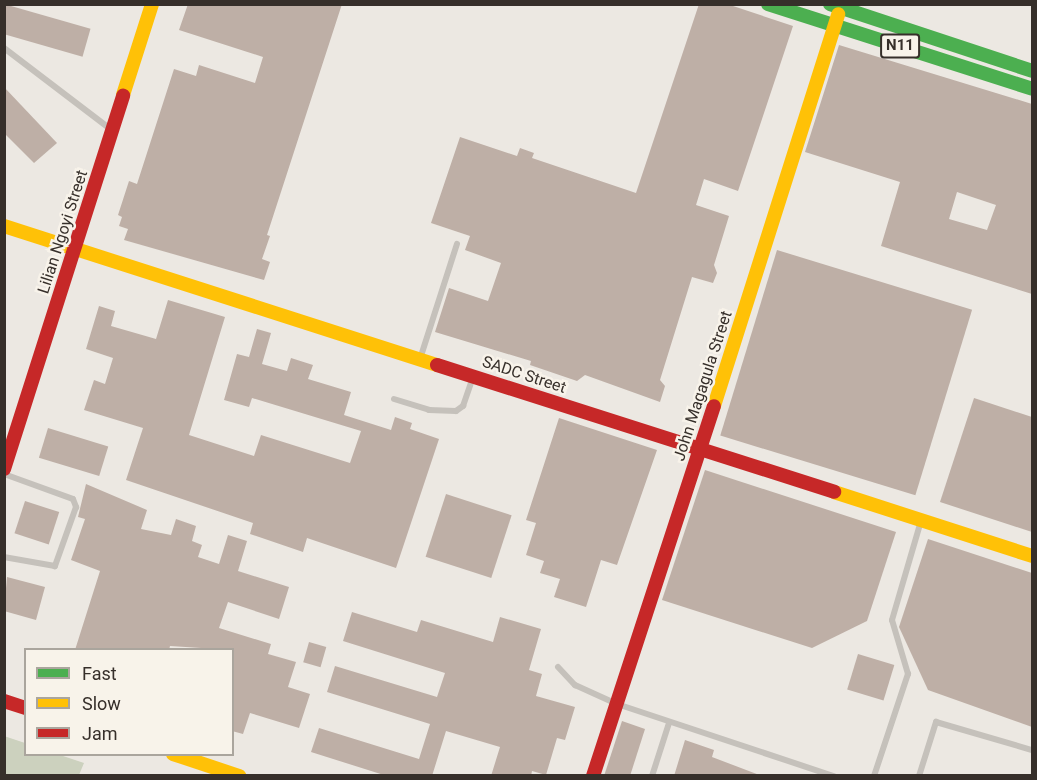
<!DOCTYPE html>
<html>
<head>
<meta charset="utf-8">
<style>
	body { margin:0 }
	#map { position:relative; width:1037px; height:780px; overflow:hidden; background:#ece8e2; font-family:Roboto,sans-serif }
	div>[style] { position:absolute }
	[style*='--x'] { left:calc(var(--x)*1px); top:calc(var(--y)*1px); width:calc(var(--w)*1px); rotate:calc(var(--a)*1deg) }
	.green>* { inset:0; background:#ccd1be }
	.building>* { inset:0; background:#beafa6; transform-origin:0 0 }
	.lane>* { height:6px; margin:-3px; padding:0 3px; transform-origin:3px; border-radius:3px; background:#c5c1bb }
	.fast>* { height:14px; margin:-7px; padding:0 7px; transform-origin:7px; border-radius:7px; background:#4caf50 }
	.slow>* { height:14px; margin:-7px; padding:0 7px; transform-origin:7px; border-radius:7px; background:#ffc107 }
	.jam>* { height:14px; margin:-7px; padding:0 7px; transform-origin:7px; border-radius:7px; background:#c62828 }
	span { translate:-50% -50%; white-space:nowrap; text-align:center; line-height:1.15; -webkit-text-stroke:5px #f8f3ea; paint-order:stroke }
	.shield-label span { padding:2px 4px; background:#f8f3ea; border:2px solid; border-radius:4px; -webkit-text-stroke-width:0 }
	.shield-label { font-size:15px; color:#362f2a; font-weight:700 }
	.street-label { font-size:16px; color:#362f2a }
	.frame { position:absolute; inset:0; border:6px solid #362f2a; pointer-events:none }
	.legend { position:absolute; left:24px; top:648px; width:210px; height:108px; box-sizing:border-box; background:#f8f3ea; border:2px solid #aaa59d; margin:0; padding:8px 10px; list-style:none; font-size:18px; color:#362f2a }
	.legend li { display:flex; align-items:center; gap:12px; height:30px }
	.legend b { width:30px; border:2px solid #aaa59d }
</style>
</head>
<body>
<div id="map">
	<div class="green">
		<div style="clip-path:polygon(4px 736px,25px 743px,26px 754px,60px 755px,84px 763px,79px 775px,5px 775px)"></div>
	</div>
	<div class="building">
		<div style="left:4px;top:4px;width:90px;height:29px;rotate:16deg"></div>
		<div style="clip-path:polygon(188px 4px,342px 4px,267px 235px,270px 236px,262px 259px,270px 262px,264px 280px,124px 240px,128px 229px,119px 226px,122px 217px,118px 215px,129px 181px,137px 184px,174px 69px,196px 76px,199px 65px,255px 83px,263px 57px,179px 30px)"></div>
		<div style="clip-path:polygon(699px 4px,727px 4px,793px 26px,738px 191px,704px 179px,696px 205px,729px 216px,714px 265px,717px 273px,713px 283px,692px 277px,660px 380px,665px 386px,660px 402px,585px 375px,577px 381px,530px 365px,531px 361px,435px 332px,449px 288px,488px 301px,501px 263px,465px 250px,470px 236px,431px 223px,460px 137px,517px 156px,520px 148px,534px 153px,532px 158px,636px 193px)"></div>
		<div style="clip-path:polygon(evenodd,839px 45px,1032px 104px,1032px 294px,881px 246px,900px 182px,805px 152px,839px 45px,957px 192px,996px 205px,987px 230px,949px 219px,957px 192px)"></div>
		<div style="clip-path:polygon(4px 87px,57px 143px,34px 163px,4px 133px)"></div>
		<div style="left:777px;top:250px;width:204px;height:194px;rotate:17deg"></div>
		<div style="clip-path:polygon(168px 300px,225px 317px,189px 435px,254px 456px,261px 435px,350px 463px,361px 431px,252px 398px,249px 407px,224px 400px,237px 354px,249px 357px,257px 329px,271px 333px,262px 364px,287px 371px,291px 358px,313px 365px,308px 379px,351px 392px,344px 415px,391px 430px,395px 417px,412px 423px,410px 429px,439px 439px,396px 568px,307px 538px,303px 552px,250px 534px,253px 523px,126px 480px,143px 428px,84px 410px,94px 380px,105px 384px,113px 358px,86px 349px,99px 306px,115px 311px,111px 326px,156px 339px)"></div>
		<div style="clip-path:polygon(974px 398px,1032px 417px,1032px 532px,940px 502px)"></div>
		<div style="clip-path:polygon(559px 418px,657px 450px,617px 565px,601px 560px,586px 607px,554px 597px,560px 579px,540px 573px,544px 561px,526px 555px,536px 523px,526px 520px)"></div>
		<div style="left:48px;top:428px;width:63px;height:31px;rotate:17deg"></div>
		<div style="clip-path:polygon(705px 470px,896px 532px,867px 621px,812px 648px,662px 600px)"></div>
		<div style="clip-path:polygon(86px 484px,147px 510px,141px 529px,171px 535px,176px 519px,196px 526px,192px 541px,202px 545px,198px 557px,219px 564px,228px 535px,247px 541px,238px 571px,289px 587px,279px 619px,228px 602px,219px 628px,271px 644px,268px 654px,296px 662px,288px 687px,310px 694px,299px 728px,250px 713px,243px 734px,232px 731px,232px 650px,170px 646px,169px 650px,75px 650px,100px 571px,71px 560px,85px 519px,78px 517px)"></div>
		<div style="left:446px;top:494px;width:69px;height:66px;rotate:18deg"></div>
		<div style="left:25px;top:501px;width:36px;height:34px;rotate:18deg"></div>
		<div style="clip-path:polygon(928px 539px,1032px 573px,1032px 727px,928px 690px,899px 627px)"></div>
		<div style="clip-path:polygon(7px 577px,45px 587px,36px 620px,4px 611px)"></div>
		<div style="clip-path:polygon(352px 612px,417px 632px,421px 620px,493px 642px,500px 617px,541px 629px,529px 670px,542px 674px,536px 696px,575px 707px,565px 740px,557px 738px,546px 775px,532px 771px,531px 776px,491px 776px,500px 747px,446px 731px,432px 776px,387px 776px,311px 752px,319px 728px,419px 759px,430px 724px,327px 692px,335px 666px,437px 697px,445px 673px,343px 641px)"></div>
		<div style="left:309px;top:642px;width:18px;height:21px;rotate:16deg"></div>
		<div style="left:858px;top:654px;width:38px;height:37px;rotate:17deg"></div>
		<div style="clip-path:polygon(622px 721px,645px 729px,630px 776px,604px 776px)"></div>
		<div style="clip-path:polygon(685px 740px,714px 750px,712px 757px,762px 776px,674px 776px)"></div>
	</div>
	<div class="lane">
		<div style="--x:4;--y:48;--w:132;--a:37.3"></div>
		<div style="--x:420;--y:359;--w:121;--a:-72.2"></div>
		<div style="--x:394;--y:399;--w:37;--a:17"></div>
		<div style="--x:429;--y:410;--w:27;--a:2"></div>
		<div style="--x:456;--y:411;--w:9;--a:-36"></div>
		<div style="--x:463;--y:406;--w:31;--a:-71"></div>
		<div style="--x:4;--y:474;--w:73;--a:19.9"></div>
		<div style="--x:73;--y:499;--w:9;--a:69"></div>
		<div style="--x:76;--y:507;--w:63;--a:109.6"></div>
		<div style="--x:55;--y:566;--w:52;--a:-170"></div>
		<div style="--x:558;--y:667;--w:25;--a:47"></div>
		<div style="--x:575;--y:685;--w:46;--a:24.3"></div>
		<div style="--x:617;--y:704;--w:229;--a:18.4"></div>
		<div style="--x:652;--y:776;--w:56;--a:-72.2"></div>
		<div style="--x:874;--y:776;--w:108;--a:-71.6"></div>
		<div style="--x:908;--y:674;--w:56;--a:-106.5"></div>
		<div style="--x:892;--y:620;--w:103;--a:-73.7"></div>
		<div style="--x:919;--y:776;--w:57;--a:-72.5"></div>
		<div style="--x:936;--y:722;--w:100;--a:16.3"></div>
	</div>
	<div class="fast">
		<div style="--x:768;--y:4;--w:277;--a:17.8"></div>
		<div style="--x:830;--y:4;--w:213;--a:18.3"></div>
	</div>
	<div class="slow">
		<div style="--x:123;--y:95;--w:96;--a:-72.3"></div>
		<div style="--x:4;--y:226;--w:455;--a:17.8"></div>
		<div style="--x:714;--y:406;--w:411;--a:-72.4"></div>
		<div style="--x:834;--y:492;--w:208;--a:17.9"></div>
		<div style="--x:173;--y:754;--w:70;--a:18.4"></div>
	</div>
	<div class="jam">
		<div style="--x:437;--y:365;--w:417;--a:17.7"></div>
		<div style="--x:4;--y:469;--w:392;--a:-72.3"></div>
		<div style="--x:4;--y:701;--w:23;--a:18"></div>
		<div style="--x:593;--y:776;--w:389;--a:-71.9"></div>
	</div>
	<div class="shield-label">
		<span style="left:900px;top:46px">N11</span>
	</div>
	<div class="street-label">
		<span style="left:63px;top:232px;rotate:-72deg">Lilian Ngoyi Street</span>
		<span style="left:524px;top:375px;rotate:18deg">SADC Street</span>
		<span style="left:703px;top:386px;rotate:-72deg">John Magagula Street</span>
	</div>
	<div class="frame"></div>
	<ul class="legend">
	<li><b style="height:8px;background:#4caf50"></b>Fast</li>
	<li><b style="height:8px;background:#ffc107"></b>Slow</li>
	<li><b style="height:8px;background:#c62828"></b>Jam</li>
	</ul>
</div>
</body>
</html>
